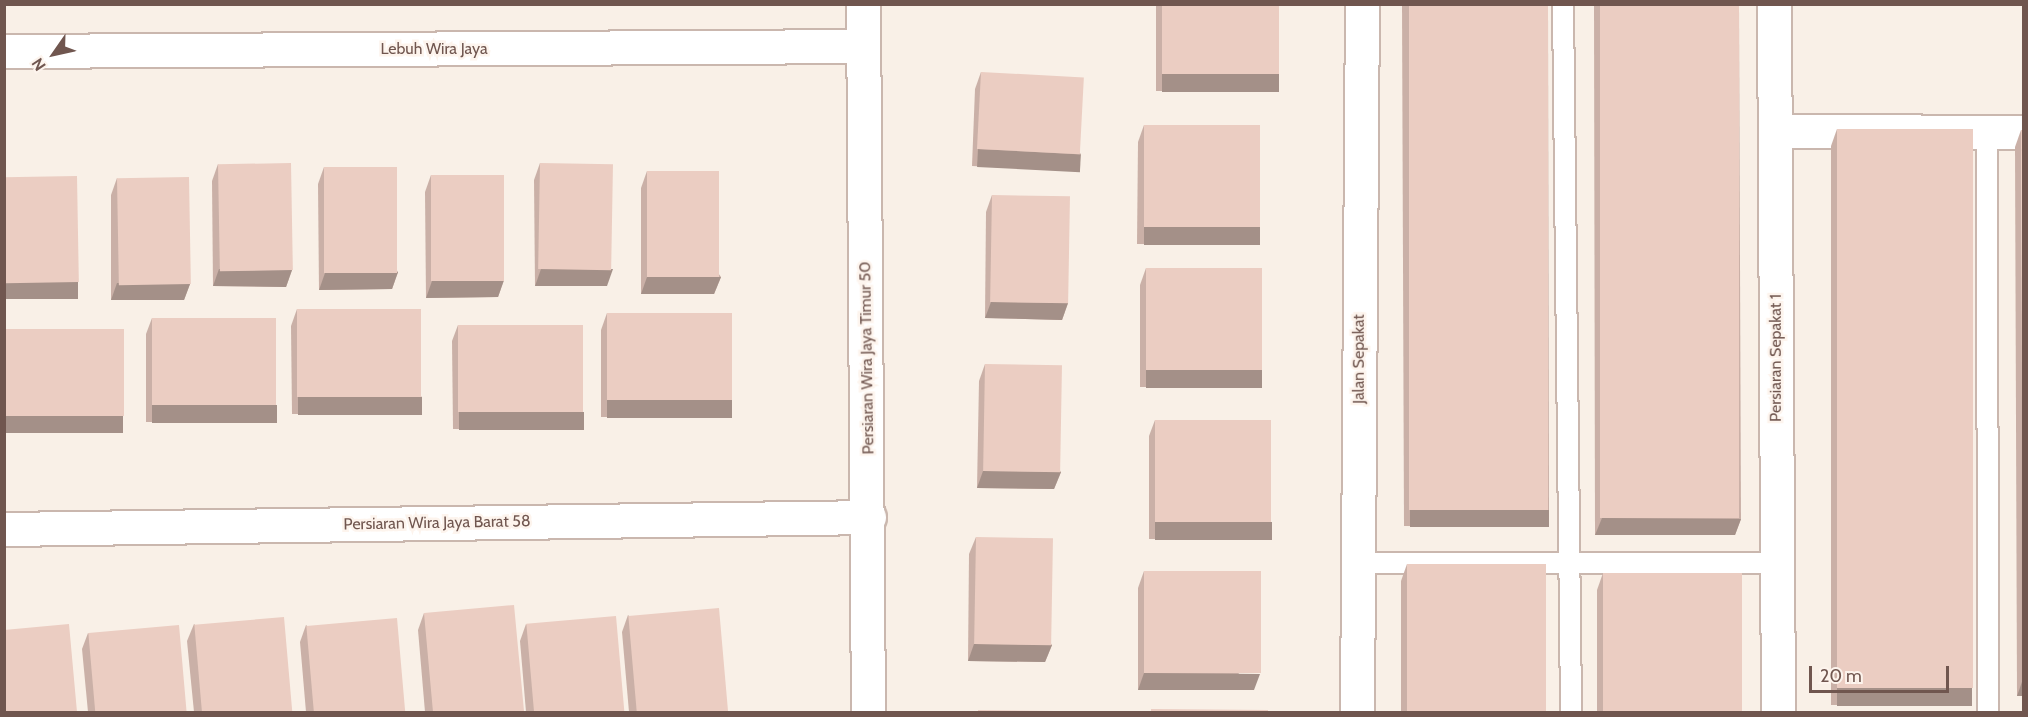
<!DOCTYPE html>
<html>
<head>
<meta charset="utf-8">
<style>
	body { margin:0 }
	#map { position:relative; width:2028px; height:717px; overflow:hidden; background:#f9f0e7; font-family:Cabin,sans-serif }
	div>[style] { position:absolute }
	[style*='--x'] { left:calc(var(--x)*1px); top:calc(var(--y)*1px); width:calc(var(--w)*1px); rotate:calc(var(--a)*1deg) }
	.roads { filter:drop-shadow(2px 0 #cab7ae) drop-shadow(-2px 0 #cab7ae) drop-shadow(0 2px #cab7ae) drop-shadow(0 -2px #cab7ae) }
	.service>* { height:20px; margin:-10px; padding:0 10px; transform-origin:10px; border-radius:10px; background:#fff }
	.minor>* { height:33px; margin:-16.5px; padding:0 16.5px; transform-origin:16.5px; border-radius:16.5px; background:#fff }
	.tertiary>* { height:33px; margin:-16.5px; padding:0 16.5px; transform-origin:16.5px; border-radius:16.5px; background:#fff }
	.wall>* { inset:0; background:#cab0a7; transform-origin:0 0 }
	.shaded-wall>* { inset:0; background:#a49088; transform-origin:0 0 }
	.building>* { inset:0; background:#ebcdc2; transform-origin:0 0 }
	span { translate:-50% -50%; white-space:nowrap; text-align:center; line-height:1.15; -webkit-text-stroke:5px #fdf4ed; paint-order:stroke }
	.street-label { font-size:16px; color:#70564f }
	.frame { position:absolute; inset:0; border:6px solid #70564f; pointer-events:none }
	.north { position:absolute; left:24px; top:24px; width:60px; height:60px; -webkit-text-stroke:4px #fdf4ed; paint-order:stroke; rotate:236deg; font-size:16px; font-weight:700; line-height:24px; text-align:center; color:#70564f }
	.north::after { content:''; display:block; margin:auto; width:21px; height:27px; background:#70564f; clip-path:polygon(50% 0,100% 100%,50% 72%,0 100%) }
	.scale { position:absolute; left:1809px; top:666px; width:140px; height:27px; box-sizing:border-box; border:3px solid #70564f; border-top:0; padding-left:8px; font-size:18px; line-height:21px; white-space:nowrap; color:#70564f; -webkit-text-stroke:4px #fdf4ed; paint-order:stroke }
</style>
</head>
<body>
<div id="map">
	<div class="roads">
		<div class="service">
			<div style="--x:1563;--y:4;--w:708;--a:89.35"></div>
			<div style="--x:1987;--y:132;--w:580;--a:89.9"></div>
			<div style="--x:1358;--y:563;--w:419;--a:0"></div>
		</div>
		<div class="minor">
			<div style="--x:1774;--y:4;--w:708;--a:89.68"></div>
			<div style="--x:1776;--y:131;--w:248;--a:0.2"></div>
			<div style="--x:4;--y:529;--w:865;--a:-0.79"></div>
			<div style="--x:1357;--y:712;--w:708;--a:-89.6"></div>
		</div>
		<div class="tertiary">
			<div style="--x:863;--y:4;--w:708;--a:89.6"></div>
			<div style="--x:4;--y:51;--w:859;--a:-0.33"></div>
		</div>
	</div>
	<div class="wall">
		<div style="left:1156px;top:4px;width:123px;height:87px"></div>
		<div style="clip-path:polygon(1402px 4px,1548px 4px,1549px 510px,1543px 527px,1404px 526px)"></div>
		<div style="clip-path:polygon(1594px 4px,1739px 4px,1741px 519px,1735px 535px,1595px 535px)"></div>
		<div style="clip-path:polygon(981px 72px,1081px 154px,1075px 171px,972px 166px,975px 89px)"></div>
		<div style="clip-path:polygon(1144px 125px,1254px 245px,1137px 244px,1138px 142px)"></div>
		<div style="clip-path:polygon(1837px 129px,1966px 705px,1831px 705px,1831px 146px)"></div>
		<div style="clip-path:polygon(2021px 130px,2024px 696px,2017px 696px,2015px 147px)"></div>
		<div style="clip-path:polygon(540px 163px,607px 286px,535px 286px,534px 180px)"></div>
		<div style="clip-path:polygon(218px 164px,292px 270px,286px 287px,213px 286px,212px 181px)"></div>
		<div style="clip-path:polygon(324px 167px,398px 272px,392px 289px,319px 290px,318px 184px)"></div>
		<div style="clip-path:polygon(647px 171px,721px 277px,714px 294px,641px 294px,641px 188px)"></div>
		<div style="clip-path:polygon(431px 175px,504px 280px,498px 297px,426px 298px,425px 192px)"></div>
		<div style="clip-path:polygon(117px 178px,190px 284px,184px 300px,111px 300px,111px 195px)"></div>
		<div style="clip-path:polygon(992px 195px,1068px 303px,1062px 320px,985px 318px,986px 212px)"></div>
		<div style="clip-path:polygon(1146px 268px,1256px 387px,1140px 387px,1140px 285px)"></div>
		<div style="clip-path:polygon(297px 309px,422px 397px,416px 414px,292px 414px,291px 326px)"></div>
		<div style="clip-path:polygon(607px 313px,726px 417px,601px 417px,601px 330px)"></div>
		<div style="clip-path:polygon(152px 318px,271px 422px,146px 422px,146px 334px)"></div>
		<div style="clip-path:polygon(458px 325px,577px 430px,453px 429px,452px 341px)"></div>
		<div style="clip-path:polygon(985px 364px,1061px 472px,1054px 489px,977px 488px,979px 381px)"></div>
		<div style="clip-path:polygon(1155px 420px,1265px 540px,1149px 539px,1149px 436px)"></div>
		<div style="clip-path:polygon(976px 537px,1052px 645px,1045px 662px,968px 661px,969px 554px)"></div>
		<div style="clip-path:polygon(1407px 564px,1547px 712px,1401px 712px,1401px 581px)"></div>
		<div style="clip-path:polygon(1144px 571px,1254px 690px,1138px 690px,1138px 588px)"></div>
		<div style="clip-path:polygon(1603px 573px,1743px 712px,1597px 712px,1597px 590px)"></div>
		<div style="clip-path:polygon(424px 613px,523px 712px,425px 712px,418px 630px)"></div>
		<div style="clip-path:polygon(628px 615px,728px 712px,629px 712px,622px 632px)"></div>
		<div style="clip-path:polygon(194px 624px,292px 712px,194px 712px,187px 641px)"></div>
		<div style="clip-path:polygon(526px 624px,625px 712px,526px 712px,520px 641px)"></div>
		<div style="clip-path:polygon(306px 625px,405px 712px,306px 712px,300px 642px)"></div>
		<div style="clip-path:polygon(88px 633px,186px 712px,88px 712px,82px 649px)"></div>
	</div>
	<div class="shaded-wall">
		<div style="left:1162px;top:74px;width:117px;height:18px"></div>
		<div style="left:978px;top:149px;width:103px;height:18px;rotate:3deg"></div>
		<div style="left:1144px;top:227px;width:116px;height:18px"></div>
		<div style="clip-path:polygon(219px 269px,292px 270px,286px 287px,213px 286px)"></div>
		<div style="clip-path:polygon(541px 269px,613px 269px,607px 286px,535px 286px)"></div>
		<div style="clip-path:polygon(398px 272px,392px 289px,319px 290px,325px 273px)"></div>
		<div style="clip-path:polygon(647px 277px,721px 277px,714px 294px,641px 294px)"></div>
		<div style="clip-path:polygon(504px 280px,498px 297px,426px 298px,432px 281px)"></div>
		<div style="left:5px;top:282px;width:73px;height:17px"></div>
		<div style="clip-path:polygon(117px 283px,190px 284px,184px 300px,111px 300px)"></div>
		<div style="clip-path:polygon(991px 302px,1068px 303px,1062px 320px,985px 318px)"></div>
		<div style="left:1146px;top:370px;width:116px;height:18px"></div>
		<div style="left:298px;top:397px;width:124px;height:18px"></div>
		<div style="left:607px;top:400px;width:125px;height:18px"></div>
		<div style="left:152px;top:405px;width:125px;height:18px"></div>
		<div style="left:459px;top:412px;width:125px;height:18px"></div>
		<div style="left:4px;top:416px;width:119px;height:17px"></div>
		<div style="clip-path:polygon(983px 471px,1061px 472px,1054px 489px,977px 488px)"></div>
		<div style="left:1410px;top:510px;width:139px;height:17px"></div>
		<div style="clip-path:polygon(1602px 518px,1741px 519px,1735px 535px,1595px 535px)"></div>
		<div style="left:1155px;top:522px;width:117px;height:18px"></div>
		<div style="clip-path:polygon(974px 644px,1052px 645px,1045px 662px,968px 661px)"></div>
		<div style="clip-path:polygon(1144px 673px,1260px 674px,1254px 690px,1138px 690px)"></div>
		<div style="clip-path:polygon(2023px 679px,2024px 696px,2017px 696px)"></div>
		<div style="left:1837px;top:688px;width:135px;height:18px"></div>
	</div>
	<div class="building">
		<div style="left:1162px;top:4px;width:117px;height:70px"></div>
		<div style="left:1409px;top:4px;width:139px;height:506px"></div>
		<div style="left:1600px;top:4px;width:139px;height:514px"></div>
		<div style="left:981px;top:72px;width:103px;height:77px;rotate:3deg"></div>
		<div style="left:1144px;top:125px;width:116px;height:102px"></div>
		<div style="left:1837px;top:129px;width:136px;height:559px"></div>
		<div style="clip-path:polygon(2021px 130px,2024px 130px,2024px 679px,2023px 679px)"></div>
		<div style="left:291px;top:163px;width:107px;height:73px;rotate:89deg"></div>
		<div style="left:540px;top:163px;width:73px;height:106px;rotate:1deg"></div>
		<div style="left:324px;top:167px;width:73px;height:106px"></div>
		<div style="left:647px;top:171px;width:72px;height:106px"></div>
		<div style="left:431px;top:175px;width:73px;height:106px"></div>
		<div style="left:77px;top:176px;width:106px;height:73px;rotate:89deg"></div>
		<div style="left:189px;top:177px;width:107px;height:72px;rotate:89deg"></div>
		<div style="left:992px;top:195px;width:78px;height:107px;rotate:1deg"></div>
		<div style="left:1146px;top:268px;width:116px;height:102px"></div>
		<div style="left:297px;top:309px;width:124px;height:88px"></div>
		<div style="left:607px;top:313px;width:125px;height:87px"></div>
		<div style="left:152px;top:318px;width:124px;height:87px"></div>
		<div style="left:458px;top:325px;width:125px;height:87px"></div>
		<div style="left:4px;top:329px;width:120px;height:87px"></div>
		<div style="left:985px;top:364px;width:77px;height:107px;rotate:1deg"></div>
		<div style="left:1155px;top:420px;width:116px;height:102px"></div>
		<div style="left:976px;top:537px;width:77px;height:107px;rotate:1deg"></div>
		<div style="left:1407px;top:564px;width:139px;height:148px"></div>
		<div style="left:1144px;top:571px;width:117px;height:102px"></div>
		<div style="left:1603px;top:573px;width:139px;height:139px"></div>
		<div style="clip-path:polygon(514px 605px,524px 711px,509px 712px,433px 712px,424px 613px)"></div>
		<div style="left:719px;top:608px;width:104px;height:91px;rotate:85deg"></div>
		<div style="left:616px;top:616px;width:96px;height:90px;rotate:85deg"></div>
		<div style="left:284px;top:617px;width:95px;height:90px;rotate:85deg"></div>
		<div style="left:397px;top:618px;width:94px;height:91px;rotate:85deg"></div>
		<div style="clip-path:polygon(69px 624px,77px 712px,4px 712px,4px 630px)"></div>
		<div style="left:179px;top:625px;width:87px;height:91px;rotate:85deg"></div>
		<div style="clip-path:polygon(1151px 709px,1268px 710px,1268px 712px,1151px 712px)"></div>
		<div style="clip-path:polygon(978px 710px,1055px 711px,1055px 712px,978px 712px)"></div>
	</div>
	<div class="street-label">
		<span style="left:434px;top:49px">Lebuh Wira Jaya</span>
		<span style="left:867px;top:358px;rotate:-91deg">Persiaran Wira Jaya Timur 50</span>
		<span style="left:1776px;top:358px;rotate:-90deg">Persiaran Sepakat 1</span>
		<span style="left:1359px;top:359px;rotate:-90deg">Jalan Sepakat</span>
		<span style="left:437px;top:523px;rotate:-1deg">Persiaran Wira Jaya Barat 58</span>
	</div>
	<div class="frame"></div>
	<div class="north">N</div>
	<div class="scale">20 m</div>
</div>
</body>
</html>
